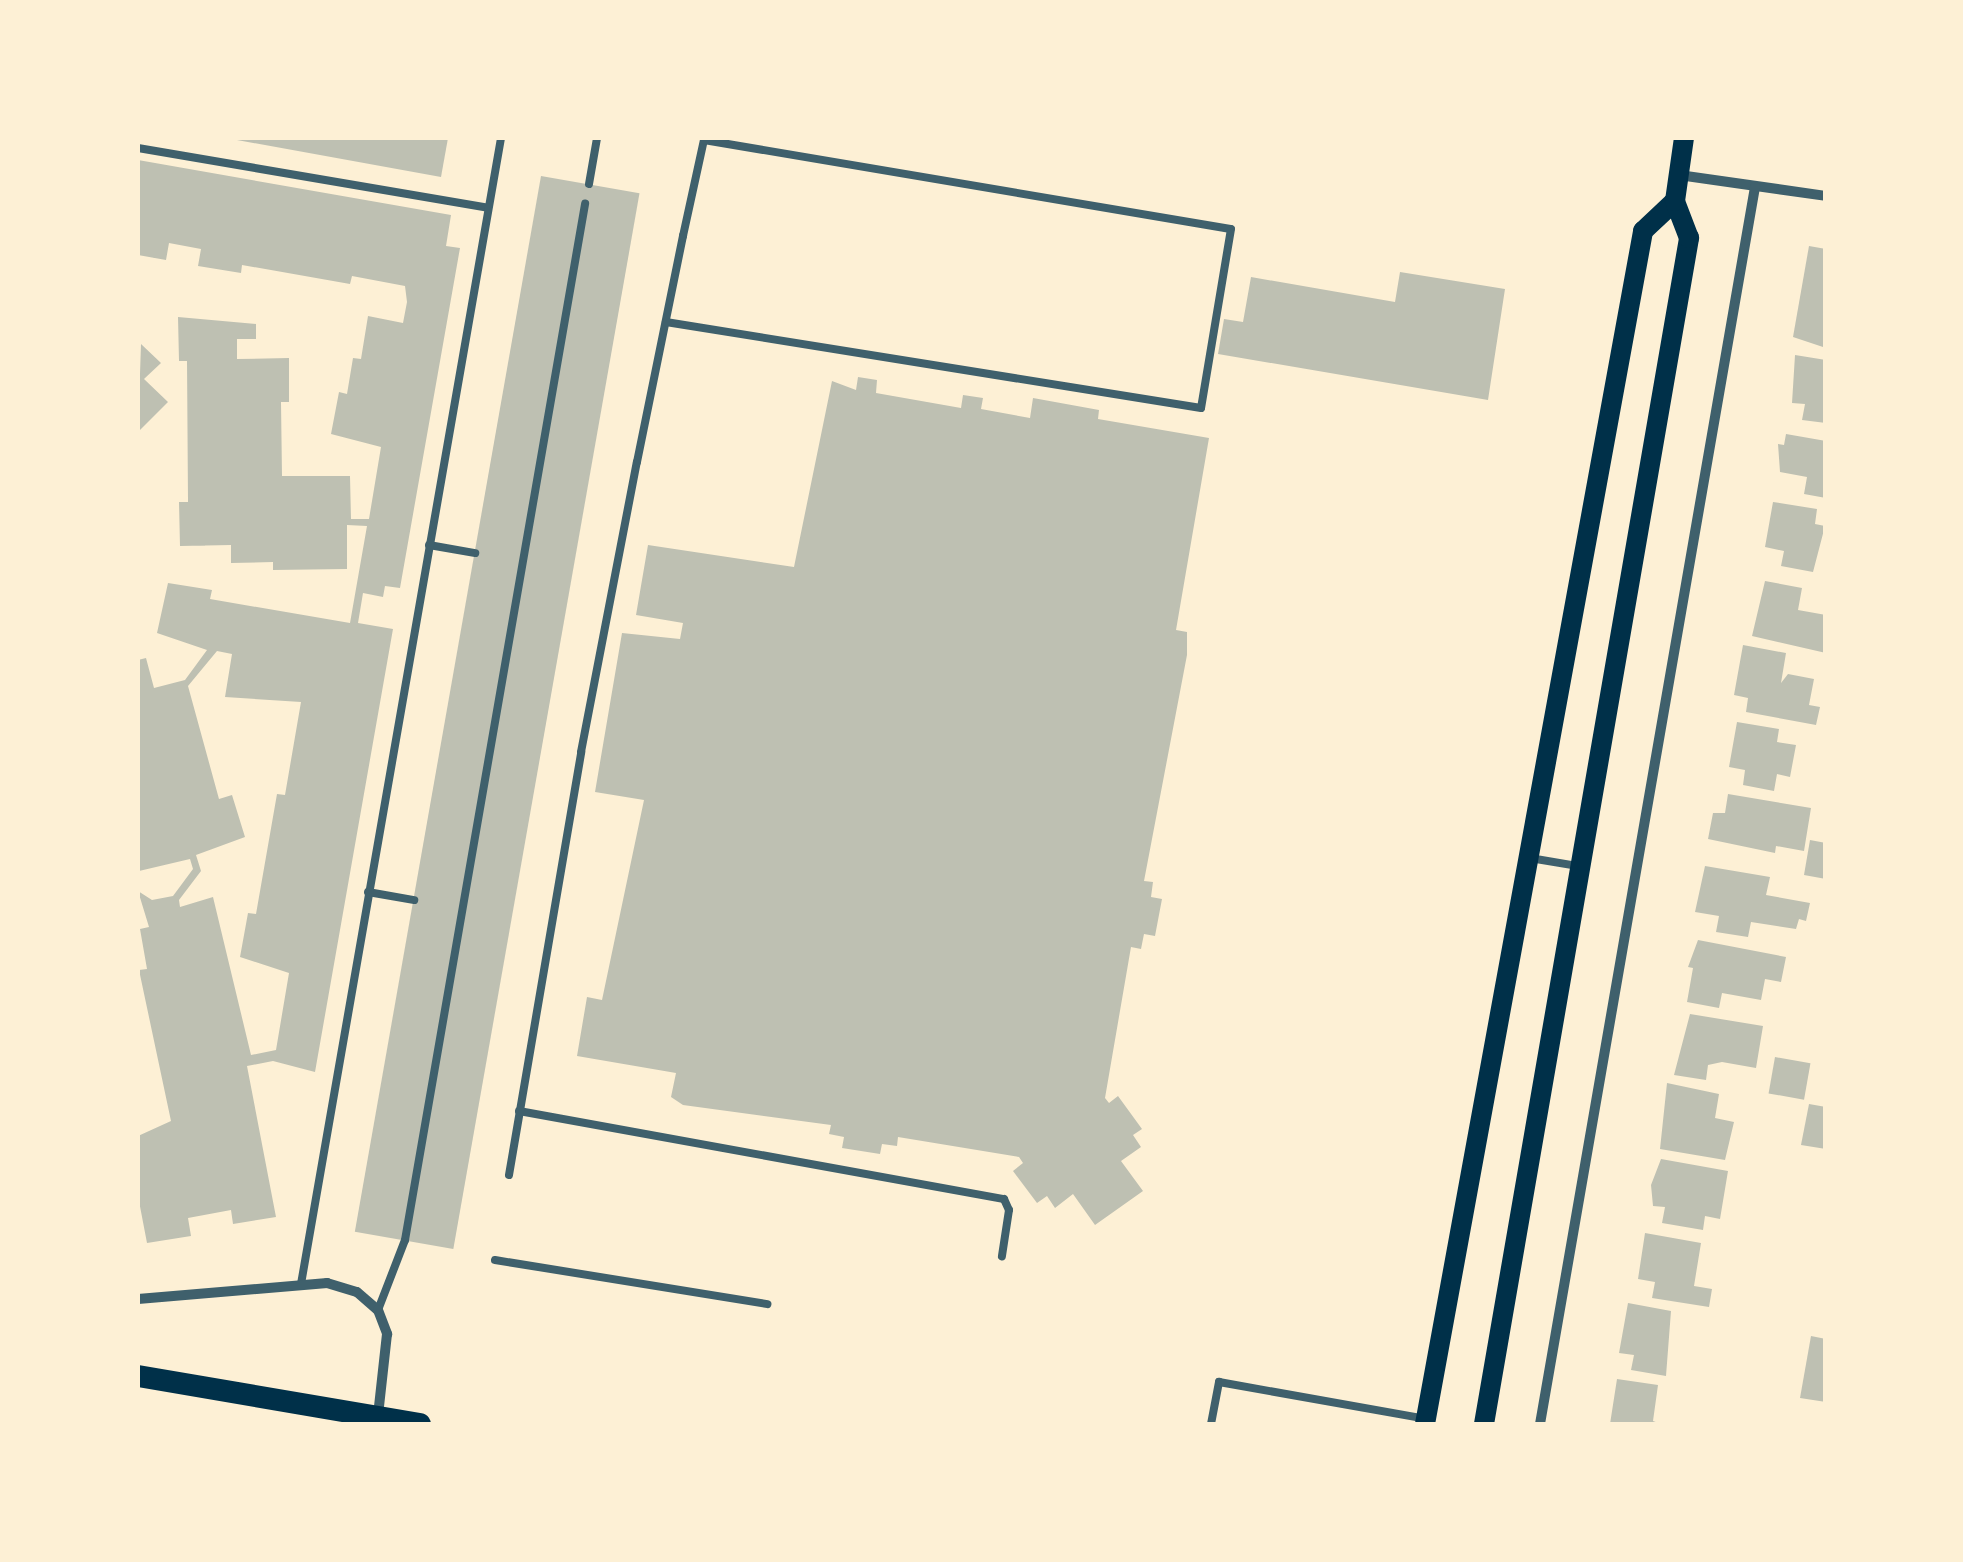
<!DOCTYPE html>
<html>
<head>
<meta charset="utf-8">
<style>
	body { margin:0 }
	#map { position:relative; width:1963px; height:1562px; overflow:hidden; background:#fdf0d5; font-family:Ubuntu,sans-serif }
	div>[style] { position:absolute }
	[style*='--x'] { left:calc(var(--x)*1px); top:calc(var(--y)*1px); width:calc(var(--w)*1px); rotate:calc(var(--a)*1deg) }
	.building>* { inset:0; background:#bec0b2; transform-origin:0 0 }
	.service>* { height:8px; margin:-4px; padding:0 4px; transform-origin:4px; border-radius:4px; background:#3f606c }
	.minor>* { height:10px; margin:-5px; padding:0 5px; transform-origin:5px; border-radius:5px; background:#3f606c }
	.secondary>* { height:20px; margin:-10px; padding:0 10px; transform-origin:10px; border-radius:10px; background:#003049 }
	.primary>* { height:22px; margin:-11px; padding:0 11px; transform-origin:11px; border-radius:11px; background:#003049 }
	span { translate:-50% -50%; white-space:nowrap; text-align:center; line-height:1.15; -webkit-text-stroke:9px #fdf0d5; paint-order:stroke }
	.frame { position:absolute; inset:0; border:140px solid #fdf0d5; pointer-events:none }
</style>
</head>
<body>
<div id="map">
	<div class="building">
		<div style="clip-path:polygon(226px 138px,448px 138px,441px 177px)"></div>
		<div style="clip-path:polygon(evenodd,138px 160px,451px 215px,446px 246px,460px 248px,400px 588px,385px 586px,383px 597px,363px 593px,358px 623px,393px 629px,315px 1072px,273px 1061px,247px 1066px,276px 1217px,233px 1224px,231px 1210px,188px 1218px,191px 1236px,147px 1243px,138px 1196px,138px 1136px,171px 1121px,139px 970px,147px 969px,140px 929px,149px 927px,138px 891px,152px 900px,173px 896px,193px 869px,190px 859px,139px 871px,138px 864px,138px 660px,146px 658px,154px 688px,185px 680px,207px 650px,157px 633px,168px 583px,212px 590px,210px 599px,350px 623px,367px 526px,347px 525px,347px 569px,273px 570px,273px 562px,231px 563px,231px 545px,180px 546px,179px 502px,188px 502px,187px 361px,179px 361px,178px 317px,256px 324px,256px 339px,237px 339px,237px 359px,289px 358px,289px 402px,281px 402px,282px 476px,350px 476px,351px 519px,369px 519px,381px 447px,331px 434px,339px 392px,347px 394px,353px 358px,361px 359px,368px 316px,403px 323px,407px 302px,405px 286px,352px 276px,350px 284px,242px 265px,241px 273px,198px 266px,201px 249px,169px 243px,166px 260px,138px 255px,138px 160px,217px 651px,232px 654px,225px 697px,301px 702px,285px 795px,277px 794px,256px 914px,248px 913px,240px 957px,289px 973px,276px 1050px,251px 1055px,213px 897px,180px 907px,179px 900px,201px 871px,196px 855px,245px 837px,232px 795px,219px 799px,188px 686px,217px 651px)"></div>
		<div style="left:541px;top:176px;width:100px;height:1072px;rotate:10deg"></div>
		<div style="clip-path:polygon(1809px 246px,1826px 249px,1826px 348px,1793px 337px)"></div>
		<div style="clip-path:polygon(1400px 272px,1505px 289px,1488px 400px,1218px 354px,1224px 319px,1243px 322px,1251px 277px,1395px 302px)"></div>
		<div style="clip-path:polygon(141px 344px,161px 363px,144px 379px,168px 402px,138px 432px)"></div>
		<div style="clip-path:polygon(1795px 355px,1826px 360px,1826px 423px,1802px 420px,1805px 404px,1792px 403px)"></div>
		<div style="clip-path:polygon(858px 377px,877px 380px,876px 393px,961px 408px,963px 395px,983px 398px,981px 409px,1030px 418px,1033px 398px,1099px 410px,1098px 419px,1209px 438px,1176px 630px,1187px 632px,1187px 655px,1144px 881px,1153px 882px,1151px 897px,1162px 899px,1155px 936px,1144px 934px,1141px 949px,1131px 947px,1105px 1098px,1109px 1103px,1118px 1096px,1142px 1129px,1133px 1135px,1141px 1147px,1121px 1161px,1143px 1191px,1095px 1225px,1073px 1194px,1055px 1208px,1047px 1196px,1037px 1203px,1013px 1171px,1023px 1163px,1019px 1157px,898px 1137px,897px 1146px,882px 1144px,880px 1154px,842px 1148px,844px 1137px,829px 1134px,831px 1125px,683px 1105px,671px 1097px,676px 1073px,577px 1056px,587px 997px,602px 1000px,644px 800px,595px 792px,622px 633px,680px 639px,683px 623px,636px 615px,648px 545px,794px 567px,832px 381px,856px 390px)"></div>
		<div style="clip-path:polygon(1786px 434px,1826px 441px,1826px 498px,1804px 494px,1807px 477px,1780px 472px,1778px 444px,1784px 445px)"></div>
		<div style="clip-path:polygon(1773px 502px,1817px 509px,1815px 524px,1825px 526px,1813px 572px,1781px 566px,1784px 551px,1765px 547px)"></div>
		<div style="clip-path:polygon(1765px 581px,1802px 588px,1798px 610px,1826px 615px,1826px 653px,1752px 636px)"></div>
		<div style="clip-path:polygon(1743px 645px,1786px 653px,1781px 683px,1788px 674px,1814px 679px,1809px 705px,1820px 707px,1816px 725px,1746px 712px,1748px 698px,1734px 695px)"></div>
		<div style="clip-path:polygon(1737px 722px,1779px 729px,1777px 742px,1796px 745px,1790px 777px,1777px 774px,1774px 791px,1743px 785px,1745px 770px,1729px 767px)"></div>
		<div style="clip-path:polygon(1728px 794px,1811px 808px,1804px 851px,1776px 846px,1775px 853px,1708px 839px,1713px 813px,1725px 813px)"></div>
		<div style="clip-path:polygon(1810px 840px,1826px 843px,1826px 879px,1804px 875px)"></div>
		<div style="clip-path:polygon(1705px 866px,1770px 877px,1766px 895px,1810px 903px,1806px 921px,1799px 919px,1796px 929px,1751px 922px,1748px 937px,1716px 932px,1719px 916px,1695px 912px)"></div>
		<div style="clip-path:polygon(1698px 940px,1786px 957px,1781px 982px,1765px 979px,1761px 1000px,1722px 993px,1719px 1008px,1687px 1002px,1693px 968px,1688px 967px)"></div>
		<div style="clip-path:polygon(1690px 1014px,1763px 1026px,1756px 1068px,1722px 1062px,1708px 1065px,1706px 1080px,1674px 1075px)"></div>
		<div style="left:1775px;top:1057px;width:36px;height:37px;rotate:10deg"></div>
		<div style="clip-path:polygon(1667px 1083px,1719px 1094px,1715px 1118px,1734px 1122px,1725px 1160px,1660px 1149px)"></div>
		<div style="clip-path:polygon(1809px 1104px,1826px 1107px,1826px 1149px,1801px 1145px)"></div>
		<div style="clip-path:polygon(1661px 1159px,1728px 1171px,1720px 1219px,1705px 1216px,1703px 1230px,1662px 1223px,1665px 1207px,1653px 1206px,1651px 1185px)"></div>
		<div style="clip-path:polygon(1645px 1233px,1701px 1243px,1694px 1286px,1712px 1289px,1709px 1307px,1652px 1298px,1655px 1282px,1638px 1279px)"></div>
		<div style="clip-path:polygon(1628px 1303px,1671px 1311px,1666px 1376px,1631px 1370px,1634px 1355px,1619px 1353px)"></div>
		<div style="clip-path:polygon(1811px 1336px,1826px 1339px,1826px 1402px,1800px 1398px)"></div>
		<div style="clip-path:polygon(1617px 1379px,1658px 1385px,1653px 1421px,1661px 1424px,1610px 1424px)"></div>
	</div>
	<div class="service">
		<div style="--x:138;--y:148;--w:355;--a:9.7"></div>
		<div style="--x:589;--y:184;--w:47;--a:-80.1"></div>
		<div style="--x:429;--y:545;--w:47;--a:9.9"></div>
		<div style="--x:1530;--y:858;--w:49;--a:9.5"></div>
		<div style="--x:368;--y:892;--w:47;--a:9.9"></div>
		<div style="--x:519;--y:1111;--w:493;--a:10.3"></div>
		<div style="--x:1004;--y:1199;--w:12;--a:66"></div>
		<div style="--x:1009;--y:1210;--w:47;--a:98.7"></div>
		<div style="--x:509;--y:1175;--w:429;--a:-80.3"></div>
		<div style="--x:581;--y:752;--w:295;--a:-79.1"></div>
		<div style="--x:637;--y:462;--w:231;--a:-78.5"></div>
		<div style="--x:683;--y:236;--w:98;--a:-77.7"></div>
		<div style="--x:704;--y:140;--w:534;--a:9.59"></div>
		<div style="--x:1231;--y:229;--w:181;--a:99.5"></div>
		<div style="--x:1201;--y:408;--w:542;--a:-170.87"></div>
		<div style="--x:495;--y:1260;--w:276;--a:9.2"></div>
		<div style="--x:301;--y:1284;--w:1163;--a:-80.1"></div>
		<div style="--x:378;--y:1310;--w:75;--a:-68.9"></div>
		<div style="--x:405;--y:1240;--w:1052;--a:-80.14"></div>
		<div style="--x:1211;--y:1424;--w:43;--a:-79.2"></div>
		<div style="--x:1219;--y:1382;--w:206;--a:10.1"></div>
	</div>
	<div class="minor">
		<div style="--x:1679;--y:175;--w:148;--a:8.1"></div>
		<div style="--x:138;--y:1299;--w:190;--a:-4.8"></div>
		<div style="--x:327;--y:1283;--w:31;--a:17"></div>
		<div style="--x:357;--y:1292;--w:28;--a:41"></div>
		<div style="--x:378;--y:1310;--w:26;--a:69"></div>
		<div style="--x:387;--y:1334;--w:82;--a:96.3"></div>
		<div style="--x:1540;--y:1424;--w:1256;--a:-80.14"></div>
	</div>
	<div class="secondary">
		<div style="--x:1425;--y:1424;--w:1213;--a:-79.64"></div>
		<div style="--x:1643;--y:231;--w:44;--a:-43.2"></div>
		<div style="--x:1484;--y:1424;--w:1204;--a:-80.19"></div>
		<div style="--x:1689;--y:238;--w:40;--a:-111"></div>
		<div style="--x:1675;--y:201;--w:64;--a:-81.9"></div>
	</div>
	<div class="primary">
		<div style="--x:138;--y:1376;--w:286;--a:9.7"></div>
	</div>
	<div class="frame"></div>
</div>
</body>
</html>
